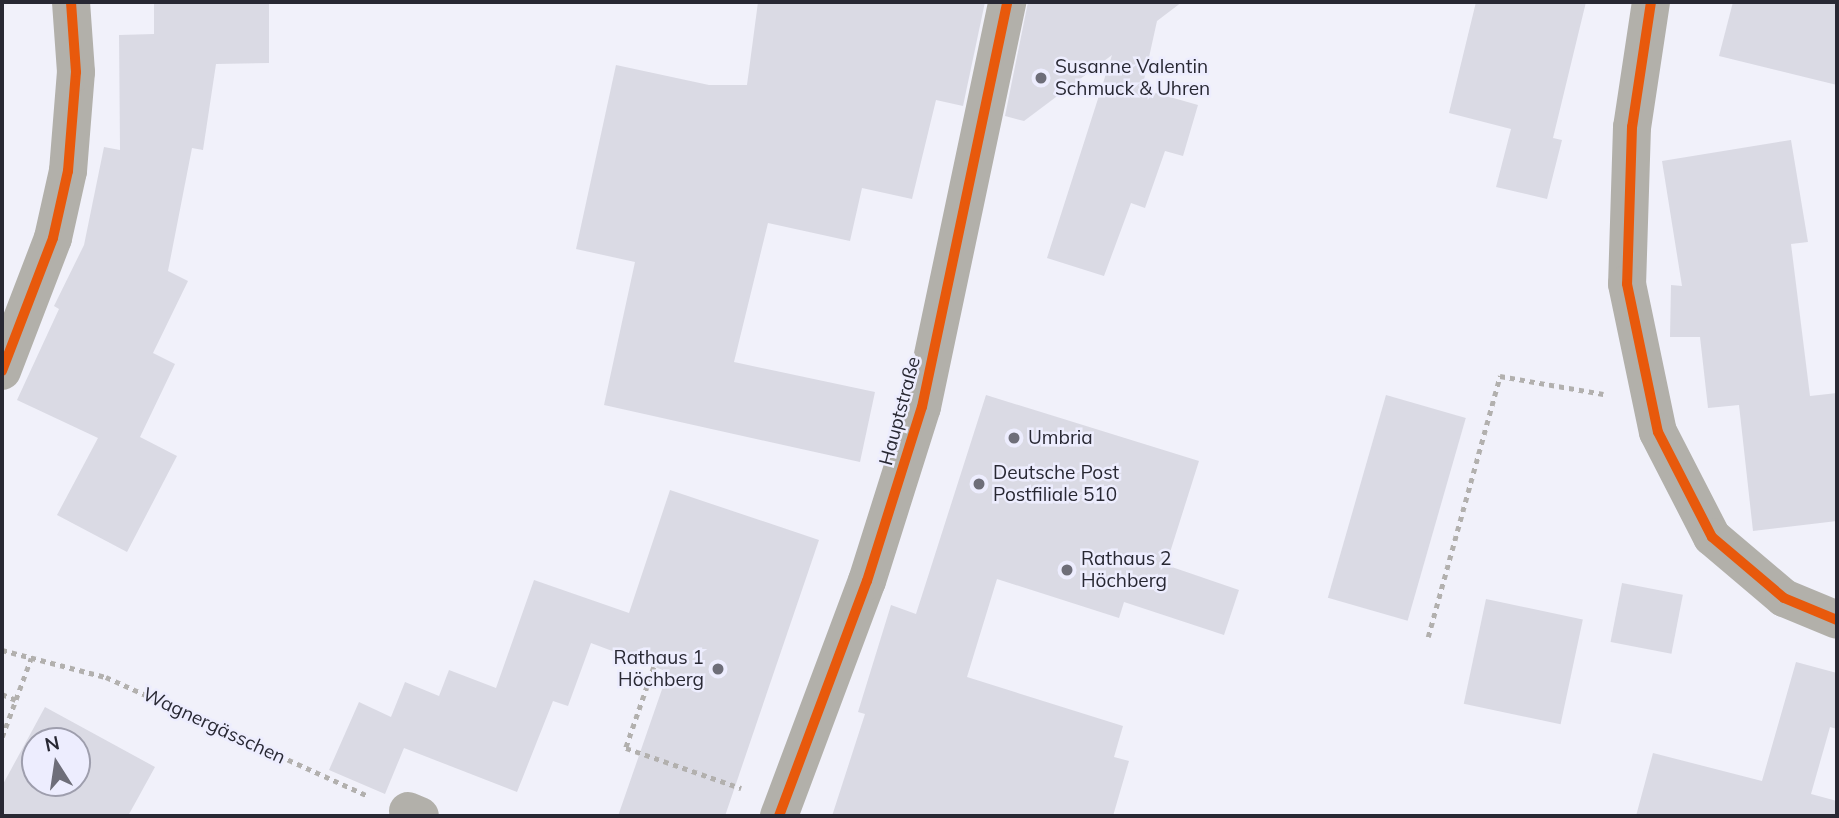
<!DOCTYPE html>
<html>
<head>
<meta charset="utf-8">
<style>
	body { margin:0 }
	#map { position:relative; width:1839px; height:818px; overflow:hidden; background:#f1f1fa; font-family:Mulish,sans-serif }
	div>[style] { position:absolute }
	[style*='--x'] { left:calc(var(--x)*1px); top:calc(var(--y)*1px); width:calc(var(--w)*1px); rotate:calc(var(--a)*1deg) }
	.building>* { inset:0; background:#dadae4; transform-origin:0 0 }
	.path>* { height:4.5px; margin-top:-2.25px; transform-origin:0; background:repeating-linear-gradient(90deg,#b2b0ae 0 5px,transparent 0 10px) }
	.minor>* { height:38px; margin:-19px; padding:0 19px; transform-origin:19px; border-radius:19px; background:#b2b0aa }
	.cycleway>* { height:10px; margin:-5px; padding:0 5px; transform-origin:5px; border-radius:5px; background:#e8590c }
	.dots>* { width:19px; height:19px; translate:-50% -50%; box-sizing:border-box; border:4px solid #ededfe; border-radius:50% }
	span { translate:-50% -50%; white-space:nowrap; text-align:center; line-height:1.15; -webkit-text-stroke:5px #ededfe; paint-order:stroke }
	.poi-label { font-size:19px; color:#282833 }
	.left { translate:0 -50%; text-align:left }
	.right { translate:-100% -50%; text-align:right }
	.street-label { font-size:19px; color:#282833 }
	.frame { position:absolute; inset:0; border:4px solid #282833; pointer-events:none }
	.north { position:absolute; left:21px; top:727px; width:70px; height:70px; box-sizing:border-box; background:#ededfe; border:2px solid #9e9ead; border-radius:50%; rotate:348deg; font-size:19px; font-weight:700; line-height:28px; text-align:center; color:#282833 }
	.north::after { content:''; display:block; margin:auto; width:24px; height:32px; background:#6e6e79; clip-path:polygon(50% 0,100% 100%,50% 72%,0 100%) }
</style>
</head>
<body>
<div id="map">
	<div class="building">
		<div style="clip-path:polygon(154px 2px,269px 2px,269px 63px,216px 64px,203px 150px,192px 148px,168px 271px,188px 281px,153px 353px,175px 364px,140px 437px,177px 456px,127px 552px,57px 515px,98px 438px,17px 400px,59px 309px,54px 306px,84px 245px,104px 147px,120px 150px,119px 35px,154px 34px)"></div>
		<div style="clip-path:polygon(758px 2px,985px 2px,963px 106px,936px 100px,912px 199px,862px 188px,850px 241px,768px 223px,734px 362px,875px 392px,860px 462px,604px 405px,635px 262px,576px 249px,616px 65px,709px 85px,747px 85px)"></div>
		<div style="clip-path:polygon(1028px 2px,1182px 2px,1157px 21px,1142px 89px,1198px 105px,1183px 156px,1165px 151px,1145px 208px,1131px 203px,1104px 276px,1047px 258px,1112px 55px,1024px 121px,1005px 116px)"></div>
		<div style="clip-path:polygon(1476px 2px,1586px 2px,1553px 138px,1562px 140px,1547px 199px,1496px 187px,1511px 129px,1449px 113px)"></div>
		<div style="clip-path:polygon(1733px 2px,1837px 2px,1837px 85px,1719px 56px)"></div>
		<div style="clip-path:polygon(1791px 140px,1808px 242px,1791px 244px,1810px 396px,1837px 393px,1837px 521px,1753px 531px,1739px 405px,1708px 408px,1700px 337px,1670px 337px,1671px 285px,1682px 286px,1662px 161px)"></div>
		<div style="clip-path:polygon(986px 395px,1199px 461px,1166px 565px,1239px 590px,1224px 635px,1124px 602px,1119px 618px,997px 579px,967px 677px,1123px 726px,1114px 757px,1129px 761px,1113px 816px,832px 816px,865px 714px,858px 712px,891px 605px,916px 614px)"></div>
		<div style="left:1386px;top:395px;width:83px;height:211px;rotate:16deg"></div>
		<div style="clip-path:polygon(670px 490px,819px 540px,725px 816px,618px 816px,668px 672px,591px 643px,568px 706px,553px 701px,517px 792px,404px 748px,385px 794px,329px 770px,359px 702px,391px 717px,405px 682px,439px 696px,449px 670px,496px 688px,534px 580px,629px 613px)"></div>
		<div style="left:1622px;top:583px;width:62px;height:60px;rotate:11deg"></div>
		<div style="left:1486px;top:599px;width:99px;height:107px;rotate:12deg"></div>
		<div style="clip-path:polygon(1796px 662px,1837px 673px,1837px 729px,1830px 727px,1811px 794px,1837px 801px,1837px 816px,1636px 816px,1653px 753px,1762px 781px)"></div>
		<div style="clip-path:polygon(evenodd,45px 707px,155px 767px,128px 816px,2px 816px,2px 786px,45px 707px,35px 741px,77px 741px,77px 783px,35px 783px,35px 741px)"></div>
	</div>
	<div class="path">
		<div style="--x:1428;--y:637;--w:271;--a:-74.6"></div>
		<div style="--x:1500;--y:376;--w:105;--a:9.9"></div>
		<div style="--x:2;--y:650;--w:107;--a:14.6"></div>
		<div style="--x:106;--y:677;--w:288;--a:24.4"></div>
		<div style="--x:654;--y:667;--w:86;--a:109.1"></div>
		<div style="--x:626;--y:748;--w:122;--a:19.2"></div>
		<div style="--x:2;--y:694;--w:15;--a:23"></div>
		<div style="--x:2;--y:737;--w:84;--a:-69.8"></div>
	</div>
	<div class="minor">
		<div style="--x:1651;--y:2;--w:126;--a:98.6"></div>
		<div style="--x:1632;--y:127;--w:157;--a:91.8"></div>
		<div style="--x:1627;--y:284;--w:151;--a:78.2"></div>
		<div style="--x:1658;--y:432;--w:118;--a:62.8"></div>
		<div style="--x:1712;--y:537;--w:94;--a:40.3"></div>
		<div style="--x:1784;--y:598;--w:57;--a:22.5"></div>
		<div style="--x:2;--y:371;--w:142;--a:-69"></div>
		<div style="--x:53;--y:238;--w:69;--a:-77.4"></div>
		<div style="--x:68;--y:171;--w:99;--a:-85.4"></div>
		<div style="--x:76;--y:72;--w:70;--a:-94.1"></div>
		<div style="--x:408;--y:811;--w:13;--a:23"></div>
		<div style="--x:779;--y:816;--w:251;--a:-69.5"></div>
		<div style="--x:867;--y:581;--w:182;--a:-72.5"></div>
		<div style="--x:922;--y:407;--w:414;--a:-78.1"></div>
	</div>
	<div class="cycleway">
		<div style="--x:1651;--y:2;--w:126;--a:98.6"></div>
		<div style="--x:1632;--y:127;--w:157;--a:91.8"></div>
		<div style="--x:1627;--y:284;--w:151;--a:78.2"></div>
		<div style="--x:1658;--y:432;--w:118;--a:62.8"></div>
		<div style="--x:1712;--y:537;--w:94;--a:40.3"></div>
		<div style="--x:1784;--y:598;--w:57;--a:22.5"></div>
		<div style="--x:2;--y:371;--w:142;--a:-69"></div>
		<div style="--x:53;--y:238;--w:69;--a:-77.4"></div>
		<div style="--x:68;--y:171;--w:99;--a:-85.4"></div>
		<div style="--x:76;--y:72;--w:70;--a:-94.1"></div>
		<div style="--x:779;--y:816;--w:251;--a:-69.5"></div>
		<div style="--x:867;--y:581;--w:182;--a:-72.5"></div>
		<div style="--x:922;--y:407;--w:414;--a:-78.1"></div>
	</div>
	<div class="dots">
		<div style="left:1041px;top:78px;background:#6e6e79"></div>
		<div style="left:1014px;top:438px;background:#6e6e79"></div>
		<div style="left:979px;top:484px;background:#6e6e79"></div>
		<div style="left:1067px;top:570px;background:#6e6e79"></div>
		<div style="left:718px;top:669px;background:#6e6e79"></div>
	</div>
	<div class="poi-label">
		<span class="left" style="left:1055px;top:78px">Susanne Valentin<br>Schmuck &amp; Uhren</span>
		<span class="left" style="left:1028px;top:438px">Umbria</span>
		<span class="left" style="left:993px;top:484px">Deutsche Post<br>Postfiliale 510</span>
		<span class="left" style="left:1081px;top:570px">Rathaus 2<br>Höchberg</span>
		<span class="right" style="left:704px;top:669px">Rathaus 1<br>Höchberg</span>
	</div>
	<div class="street-label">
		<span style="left:900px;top:411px;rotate:-75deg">Hauptstraße</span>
		<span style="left:214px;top:726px;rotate:25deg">Wagnergässchen</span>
	</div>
	<div class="frame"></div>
	<div class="north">N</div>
</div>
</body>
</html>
